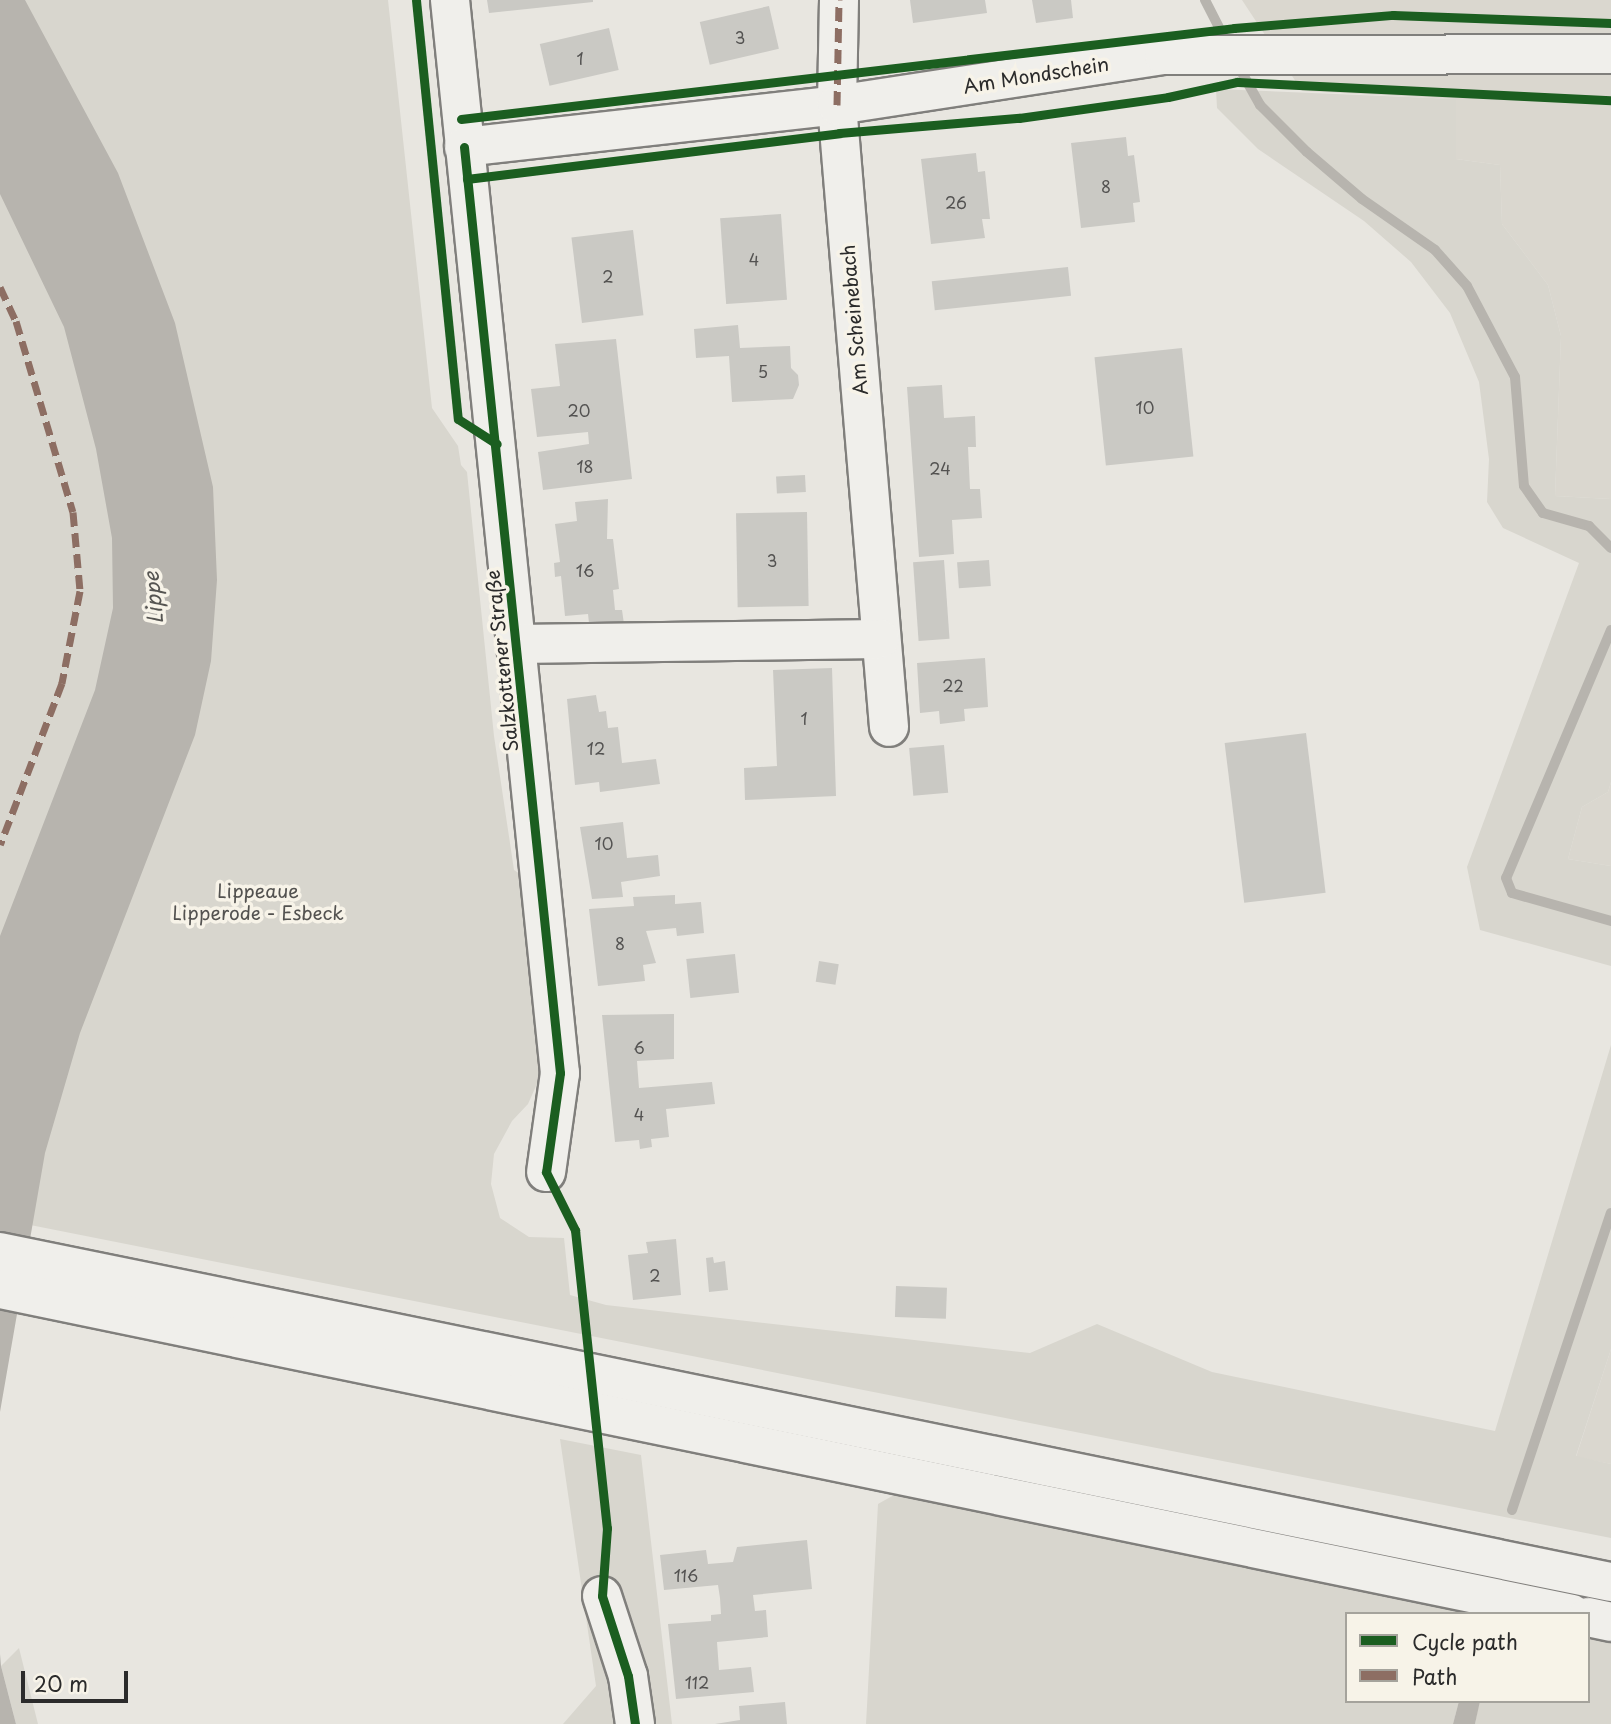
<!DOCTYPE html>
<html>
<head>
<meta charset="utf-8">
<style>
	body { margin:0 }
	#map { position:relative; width:1611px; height:1724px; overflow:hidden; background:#e8e6e0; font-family:"Playpen Sans",sans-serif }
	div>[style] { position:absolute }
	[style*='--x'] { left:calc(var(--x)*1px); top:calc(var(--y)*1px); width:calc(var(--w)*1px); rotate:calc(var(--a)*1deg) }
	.built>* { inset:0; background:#dad7cf }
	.green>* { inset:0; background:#d8d6ce }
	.water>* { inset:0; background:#b7b4ae }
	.stream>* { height:10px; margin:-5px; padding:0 5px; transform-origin:5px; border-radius:5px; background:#b7b4ae }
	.building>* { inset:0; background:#cac9c4; transform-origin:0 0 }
	.roads { filter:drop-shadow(2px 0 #807f7c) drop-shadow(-2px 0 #807f7c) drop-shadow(0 2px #807f7c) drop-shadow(0 -2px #807f7c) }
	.minor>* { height:38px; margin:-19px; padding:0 19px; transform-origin:19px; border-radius:19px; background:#f0efeb }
	.trunk>* { height:38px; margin:-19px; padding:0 19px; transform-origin:19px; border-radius:19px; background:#f0efeb }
	.quiet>* { height:7px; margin-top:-3.5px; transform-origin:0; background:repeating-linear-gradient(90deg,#8d6e63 0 14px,transparent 0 21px) }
	.cycleway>* { height:9px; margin:-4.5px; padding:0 4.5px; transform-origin:4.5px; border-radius:4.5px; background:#1b5e20 }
	span { translate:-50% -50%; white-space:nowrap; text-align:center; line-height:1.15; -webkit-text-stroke:7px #f7f3e8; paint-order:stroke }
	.number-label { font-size:16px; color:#535251 }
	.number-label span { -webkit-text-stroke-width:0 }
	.street-label { font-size:19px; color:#2b2b2b }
	.park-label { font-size:19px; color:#535250 }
	.water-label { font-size:21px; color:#555451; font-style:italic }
	.legend { position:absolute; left:1345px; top:1612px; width:245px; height:91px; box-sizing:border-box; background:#f7f3e8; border:2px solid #a5a39c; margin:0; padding:9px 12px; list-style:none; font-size:21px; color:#2b2b2b }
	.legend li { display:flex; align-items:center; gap:14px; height:35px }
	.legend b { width:35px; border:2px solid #a5a39c }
	.scale { position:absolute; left:21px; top:1671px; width:107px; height:32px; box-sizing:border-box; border:4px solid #2b2b2b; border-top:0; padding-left:9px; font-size:21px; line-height:24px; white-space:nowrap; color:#2b2b2b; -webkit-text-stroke:5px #f7f3e8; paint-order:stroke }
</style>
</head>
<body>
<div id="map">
	<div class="built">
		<div style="clip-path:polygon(1242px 0,1611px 0,1611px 499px,1555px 496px,1561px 336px,1548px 285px,1502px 224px,1500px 165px,1456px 159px,1456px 99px,1302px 91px)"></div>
		<div style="clip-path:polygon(1611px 782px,1611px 866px,1568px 859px,1582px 807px,1608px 792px)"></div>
		<div style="clip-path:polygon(1611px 1349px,1611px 1464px,1576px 1457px)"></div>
	</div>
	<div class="green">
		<div style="clip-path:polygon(0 0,388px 0,432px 408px,458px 446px,461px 465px,467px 472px,494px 736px,514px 870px,520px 874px,542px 1054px,540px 1077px,528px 1104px,512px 1121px,494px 1154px,491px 1184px,500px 1218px,529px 1237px,564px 1238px,570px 1295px,606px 1305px,1030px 1353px,1097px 1324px,1212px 1372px,1495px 1431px,1611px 1045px,1611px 1349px,1576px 1456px,1611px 1464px,1611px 1538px,0 1219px)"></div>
		<div style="clip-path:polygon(1216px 89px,1456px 99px,1456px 159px,1500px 165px,1502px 224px,1548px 285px,1561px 336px,1555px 496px,1611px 499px,1611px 782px,1608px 792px,1582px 807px,1568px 859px,1611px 866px,1611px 966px,1480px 930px,1467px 867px,1579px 563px,1503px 528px,1487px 502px,1489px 459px,1479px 382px,1450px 313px,1411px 262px,1364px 221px,1258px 149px,1217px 108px)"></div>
		<div style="clip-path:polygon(560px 1439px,641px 1455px,672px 1724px,563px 1724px,596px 1686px)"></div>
		<div style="clip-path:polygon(894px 1495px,1468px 1614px,1347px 1614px,1347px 1701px,1459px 1701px,1453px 1724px,866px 1724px,878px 1504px)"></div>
		<div style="clip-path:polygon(1588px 1639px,1611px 1643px,1611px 1724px,1475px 1724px,1479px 1703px,1473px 1701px,1588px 1701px)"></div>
		<div style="clip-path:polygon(19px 1648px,38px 1724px,16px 1724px,1px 1666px)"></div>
	</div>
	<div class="water">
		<div style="clip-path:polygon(0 0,25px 0,118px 173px,175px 323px,213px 487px,217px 580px,211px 661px,195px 735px,80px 1033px,45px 1153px,0 1412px,0 936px,95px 690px,113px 608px,112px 538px,96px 449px,64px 327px,0 194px)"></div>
		<div style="clip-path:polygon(0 1654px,1px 1666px,16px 1724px,0 1724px)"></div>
		<div style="clip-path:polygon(1459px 1701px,1480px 1701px,1475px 1724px,1453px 1724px)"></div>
	</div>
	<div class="stream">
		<div style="--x:1205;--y:0;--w:53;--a:62.9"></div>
		<div style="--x:1236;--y:62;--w:49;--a:60.8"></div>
		<div style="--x:1260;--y:105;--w:66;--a:45"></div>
		<div style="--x:1307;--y:152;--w:72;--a:40.5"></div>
		<div style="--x:1362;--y:199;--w:89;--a:34.9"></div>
		<div style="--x:1435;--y:250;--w:48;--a:48.4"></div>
		<div style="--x:1467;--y:286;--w:103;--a:62.2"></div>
		<div style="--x:1515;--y:377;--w:109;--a:85.3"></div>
		<div style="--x:1524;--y:486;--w:33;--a:55"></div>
		<div style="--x:1543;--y:513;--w:48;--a:15.8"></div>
		<div style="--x:1589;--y:526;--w:31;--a:45"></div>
		<div style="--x:1611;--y:630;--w:269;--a:112.9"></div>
		<div style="--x:1506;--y:878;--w:16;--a:68"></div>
		<div style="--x:1512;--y:893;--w:103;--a:15.8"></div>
		<div style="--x:1512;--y:1510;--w:313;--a:-71.6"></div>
	</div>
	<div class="building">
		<div style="clip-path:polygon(487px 0,593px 0,593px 2px,489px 13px)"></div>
		<div style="clip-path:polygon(910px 0,985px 0,987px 13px,913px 23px)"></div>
		<div style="clip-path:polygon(1032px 0,1071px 0,1073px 18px,1036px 23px)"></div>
		<div style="left:769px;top:6px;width:44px;height:71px;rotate:77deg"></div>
		<div style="left:609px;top:28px;width:43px;height:71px;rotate:77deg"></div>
		<div style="clip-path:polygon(1126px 137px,1128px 156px,1134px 155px,1140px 202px,1133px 203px,1135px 222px,1081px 228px,1071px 143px)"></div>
		<div style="clip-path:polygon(976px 153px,978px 172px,985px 171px,990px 219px,982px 219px,985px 238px,931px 244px,921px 159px)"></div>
		<div style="left:781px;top:214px;width:86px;height:61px;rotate:86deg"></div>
		<div style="left:633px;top:230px;width:86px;height:62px;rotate:83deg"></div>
		<div style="left:1068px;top:267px;width:29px;height:137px;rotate:84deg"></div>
		<div style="clip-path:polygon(738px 325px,740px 348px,790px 346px,791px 368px,798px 375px,799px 385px,793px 399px,732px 402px,729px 356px,696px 358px,694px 329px)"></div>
		<div style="clip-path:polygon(616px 339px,632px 479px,543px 490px,538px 452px,589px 444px,588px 432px,537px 437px,531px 389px,560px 386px,555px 344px)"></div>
		<div style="left:1182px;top:348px;width:109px;height:88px;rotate:84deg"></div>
		<div style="clip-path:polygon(942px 385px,944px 418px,975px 416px,976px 447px,968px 447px,970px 489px,980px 489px,982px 518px,952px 520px,954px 554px,919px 557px,907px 387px)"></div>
		<div style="left:805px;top:475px;width:17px;height:29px;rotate:87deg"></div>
		<div style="clip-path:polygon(608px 499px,607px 539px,613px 539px,619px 589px,613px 590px,615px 610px,622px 610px,625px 631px,590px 632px,588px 614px,565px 616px,561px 576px,555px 577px,554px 563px,560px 562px,555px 524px,577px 521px,575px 502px)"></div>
		<div style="left:807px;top:512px;width:94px;height:71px;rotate:89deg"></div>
		<div style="left:944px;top:560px;width:79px;height:31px;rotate:86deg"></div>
		<div style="left:989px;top:560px;width:26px;height:32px;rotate:86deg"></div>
		<div style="clip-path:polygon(985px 658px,988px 707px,964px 709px,965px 721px,940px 724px,939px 711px,920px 713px,917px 663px)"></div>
		<div style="clip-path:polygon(832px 668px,836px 796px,745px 800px,744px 768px,777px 766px,773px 670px)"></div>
		<div style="clip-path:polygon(596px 695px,599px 712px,606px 711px,608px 728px,618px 727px,622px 763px,656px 759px,660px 784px,600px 792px,599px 782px,575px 785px,567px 699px)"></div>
		<div style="left:1306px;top:733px;width:161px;height:82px;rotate:83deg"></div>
		<div style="left:944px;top:745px;width:48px;height:35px;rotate:85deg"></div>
		<div style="clip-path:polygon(623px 822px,627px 858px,658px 855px,660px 876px,621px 882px,623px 897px,592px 899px,580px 827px)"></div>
		<div style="clip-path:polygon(675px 895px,675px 904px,701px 902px,704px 933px,677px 936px,676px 928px,646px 931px,656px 963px,643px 965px,645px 981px,598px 986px,589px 909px,634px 906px,633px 897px)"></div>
		<div style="left:735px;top:954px;width:39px;height:49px;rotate:84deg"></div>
		<div style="left:819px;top:961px;width:20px;height:21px;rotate:9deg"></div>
		<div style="clip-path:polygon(674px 1014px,674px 1059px,637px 1061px,639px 1088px,712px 1082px,715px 1104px,666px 1109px,669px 1137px,651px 1139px,652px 1147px,640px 1149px,639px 1140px,615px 1142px,602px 1015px)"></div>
		<div style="clip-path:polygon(676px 1239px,681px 1295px,633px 1300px,628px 1255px,648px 1253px,646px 1242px)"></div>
		<div style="clip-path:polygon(713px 1257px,714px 1263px,725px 1261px,728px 1290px,709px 1292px,706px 1258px)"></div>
		<div style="left:896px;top:1286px;width:51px;height:31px;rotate:2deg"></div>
		<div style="clip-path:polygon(807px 1540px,812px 1589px,753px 1595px,755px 1611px,766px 1610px,768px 1637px,717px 1642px,719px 1670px,751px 1667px,754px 1692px,676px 1699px,668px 1624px,711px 1621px,711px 1615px,721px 1614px,720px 1598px,718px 1585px,664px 1590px,660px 1555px,706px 1550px,708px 1564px,733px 1562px,737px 1547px)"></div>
		<div style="clip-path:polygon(785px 1702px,787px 1724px,715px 1724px,740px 1720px,739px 1706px)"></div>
	</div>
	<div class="roads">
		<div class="minor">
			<div style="--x:450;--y:0;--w:1079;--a:84.15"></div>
			<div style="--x:560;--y:1073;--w:100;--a:98"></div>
			<div style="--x:839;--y:0;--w:105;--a:91.1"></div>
			<div style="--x:837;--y:105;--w:624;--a:85.22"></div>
			<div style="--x:464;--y:147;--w:375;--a:-6.4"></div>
			<div style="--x:837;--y:105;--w:331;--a:-8.7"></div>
			<div style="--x:1164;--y:55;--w:447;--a:-0.1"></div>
			<div style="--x:518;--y:644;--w:362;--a:-0.8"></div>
			<div style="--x:602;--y:1596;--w:84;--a:72"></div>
			<div style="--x:628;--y:1676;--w:49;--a:81.7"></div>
		</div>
		<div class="trunk">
			<div style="--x:0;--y:1252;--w:1644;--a:11.58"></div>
			<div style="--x:0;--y:1289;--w:1605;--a:11.68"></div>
			<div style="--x:1588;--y:1617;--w:24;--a:12"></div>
		</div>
	</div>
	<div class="quiet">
		<div style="--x:837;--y:105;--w:105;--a:-88.9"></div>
		<div style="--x:0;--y:287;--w:38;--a:65"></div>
		<div style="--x:16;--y:321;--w:199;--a:73.4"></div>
		<div style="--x:73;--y:512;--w:79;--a:84.9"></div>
		<div style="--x:80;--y:591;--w:94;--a:101.1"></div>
		<div style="--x:62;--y:683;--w:173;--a:110.9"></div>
	</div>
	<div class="cycleway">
		<div style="--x:416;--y:0;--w:421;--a:84.3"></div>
		<div style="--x:458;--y:419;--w:46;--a:32.7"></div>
		<div style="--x:461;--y:119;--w:778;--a:-6.71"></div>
		<div style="--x:1234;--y:28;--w:160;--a:-4.7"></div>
		<div style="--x:1393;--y:15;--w:218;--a:2.1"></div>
		<div style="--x:464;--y:147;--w:931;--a:84.08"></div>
		<div style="--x:560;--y:1073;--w:100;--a:98"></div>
		<div style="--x:546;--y:1172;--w:65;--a:63.4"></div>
		<div style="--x:575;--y:1230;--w:300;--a:83.9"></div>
		<div style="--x:607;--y:1528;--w:68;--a:94.2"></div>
		<div style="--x:602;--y:1596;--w:84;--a:72"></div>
		<div style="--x:628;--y:1676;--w:49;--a:81.7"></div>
		<div style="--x:467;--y:179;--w:375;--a:-7"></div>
		<div style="--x:839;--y:133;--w:181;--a:-4.8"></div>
		<div style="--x:1019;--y:118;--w:150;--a:-8"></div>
		<div style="--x:1168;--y:97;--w:71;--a:-12.3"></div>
		<div style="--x:1237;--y:82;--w:374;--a:2.8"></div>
	</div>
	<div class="number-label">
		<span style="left:740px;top:37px">3</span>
		<span style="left:580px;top:58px">1</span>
		<span style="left:1106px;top:186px">8</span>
		<span style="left:956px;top:202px">26</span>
		<span style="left:754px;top:259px">4</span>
		<span style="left:608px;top:276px">2</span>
		<span style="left:763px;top:371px">5</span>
		<span style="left:1145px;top:407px">10</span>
		<span style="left:579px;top:410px">20</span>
		<span style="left:585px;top:466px">18</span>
		<span style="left:940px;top:468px">24</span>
		<span style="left:772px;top:560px">3</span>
		<span style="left:585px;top:570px">16</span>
		<span style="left:953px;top:685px">22</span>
		<span style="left:804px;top:718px">1</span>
		<span style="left:596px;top:748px">12</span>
		<span style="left:604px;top:843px">10</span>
		<span style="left:620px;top:943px">8</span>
		<span style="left:639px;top:1047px">6</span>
		<span style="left:639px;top:1114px">4</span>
		<span style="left:655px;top:1275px">2</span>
		<span style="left:686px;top:1575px">116</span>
		<span style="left:697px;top:1682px">112</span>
	</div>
	<div class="street-label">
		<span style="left:1036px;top:75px;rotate:-9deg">Am Mondschein</span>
		<span style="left:854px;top:320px;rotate:-95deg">Am Scheinebach</span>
		<span style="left:502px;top:661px;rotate:-96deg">Salzkottener Straße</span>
	</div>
	<div class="park-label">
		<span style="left:258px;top:902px">Lippeaue<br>Lipperode - Esbeck</span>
	</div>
	<div class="water-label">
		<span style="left:152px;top:598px;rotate:-95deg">Lippe</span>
	</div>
	<ul class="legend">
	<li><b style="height:9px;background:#1b5e20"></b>Cycle path</li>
	<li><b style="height:9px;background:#8d6e63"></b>Path</li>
	</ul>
	<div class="scale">20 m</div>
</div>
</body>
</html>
